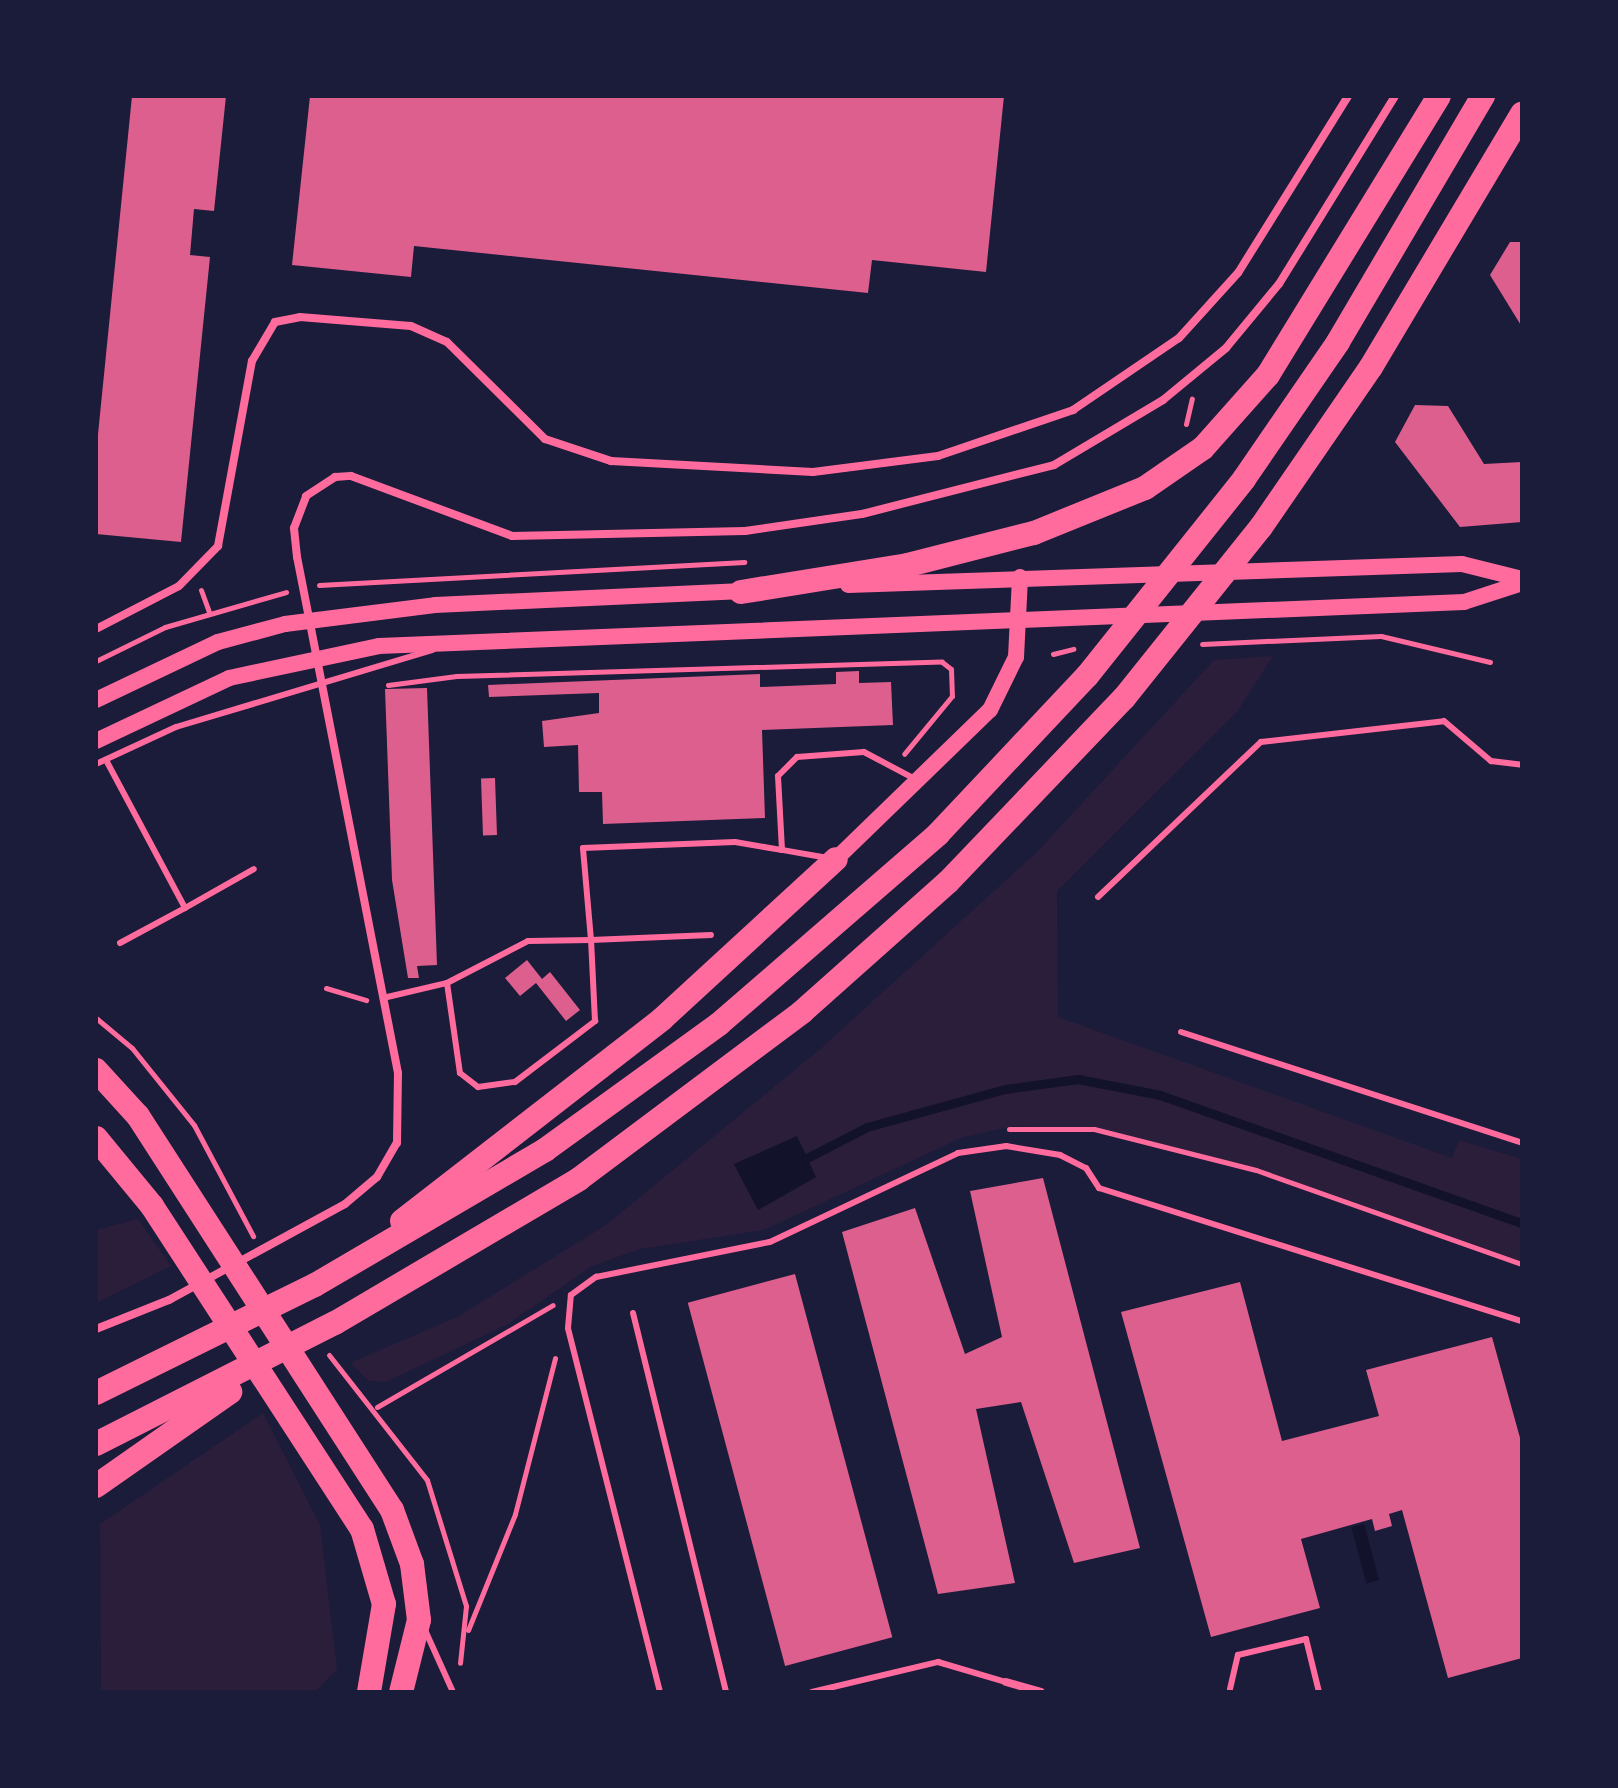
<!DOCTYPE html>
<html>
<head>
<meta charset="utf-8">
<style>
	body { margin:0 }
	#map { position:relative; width:1618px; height:1788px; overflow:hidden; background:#1b1b3a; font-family:"Noto Sans",sans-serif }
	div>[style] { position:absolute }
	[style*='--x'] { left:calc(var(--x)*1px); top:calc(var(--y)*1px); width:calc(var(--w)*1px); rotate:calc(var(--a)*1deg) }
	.green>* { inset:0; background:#2a1e3b }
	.water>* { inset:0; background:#12122b; transform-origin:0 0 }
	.stream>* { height:9px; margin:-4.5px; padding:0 4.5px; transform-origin:4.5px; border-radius:4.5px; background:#12122b }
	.building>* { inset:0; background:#dd5f8e; transform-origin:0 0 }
	.path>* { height:5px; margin:-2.5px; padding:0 2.5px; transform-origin:2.5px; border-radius:2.5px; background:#ff6b9d }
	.service>* { height:6px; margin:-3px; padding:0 3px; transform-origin:3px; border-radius:3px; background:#ff6b9d }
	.minor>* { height:8px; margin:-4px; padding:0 4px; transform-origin:4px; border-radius:4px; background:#ff6b9d }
	.secondary>* { height:16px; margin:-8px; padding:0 8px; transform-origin:8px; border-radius:8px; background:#ff6b9d }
	.motorway>* { height:24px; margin:-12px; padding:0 12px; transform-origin:12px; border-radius:12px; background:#ff6b9d }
	span { translate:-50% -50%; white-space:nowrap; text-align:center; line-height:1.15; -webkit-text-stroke:7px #1b1b3a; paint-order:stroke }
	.frame { position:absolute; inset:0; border:98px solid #1b1b3a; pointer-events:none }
</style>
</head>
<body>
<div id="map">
	<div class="green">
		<div style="clip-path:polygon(evenodd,1273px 656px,1237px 712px,1057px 891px,1058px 1017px,1452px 1158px,1459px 1140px,1522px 1159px,1522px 1264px,1256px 1170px,1094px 1129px,1015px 1126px,963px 1137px,764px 1230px,640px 1249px,592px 1266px,508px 1324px,386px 1382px,369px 1381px,350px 1363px,457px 1317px,606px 1225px,819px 1050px,1037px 852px,1214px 660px,1273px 656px,734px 1164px,816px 1177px,758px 1210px,734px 1164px)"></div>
		<div style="clip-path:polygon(138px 1219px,171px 1266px,96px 1303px,96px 1230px)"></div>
		<div style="clip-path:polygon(263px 1413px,320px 1525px,337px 1669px,315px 1692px,101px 1692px,100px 1524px)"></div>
	</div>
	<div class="water">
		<div style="clip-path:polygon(797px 1136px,816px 1177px,758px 1210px,734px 1164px)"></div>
		<div style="left:1364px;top:1524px;width:58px;height:13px;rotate:75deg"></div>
	</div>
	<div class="stream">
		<div style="--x:799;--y:1162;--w:76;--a:-27.2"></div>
		<div style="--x:867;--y:1127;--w:143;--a:-15.4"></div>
		<div style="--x:1005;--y:1089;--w:74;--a:-7.8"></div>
		<div style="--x:1078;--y:1079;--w:84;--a:11"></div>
		<div style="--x:1160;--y:1095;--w:384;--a:19.5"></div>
	</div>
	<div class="building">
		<div style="clip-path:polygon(132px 96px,226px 96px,214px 211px,194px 209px,190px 255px,210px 257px,181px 542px,96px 534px,96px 454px)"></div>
		<div style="clip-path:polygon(310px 96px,1004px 96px,986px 272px,872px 260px,868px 293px,414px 246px,411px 277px,292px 265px)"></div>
		<div style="clip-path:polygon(1510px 242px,1522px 242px,1522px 327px,1490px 275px)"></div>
		<div style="clip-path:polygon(1415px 405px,1448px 406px,1484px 464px,1522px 462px,1522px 522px,1460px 527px,1395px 442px)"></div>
		<div style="clip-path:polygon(859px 671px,859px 683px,891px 682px,893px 725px,762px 730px,765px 818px,603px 824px,602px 792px,579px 792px,578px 745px,544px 747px,542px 721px,599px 713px,599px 693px,489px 697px,488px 685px,760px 674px,760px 687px,836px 684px,836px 672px)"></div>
		<div style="clip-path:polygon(427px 688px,437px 965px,417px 966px,419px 978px,408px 978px,392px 880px,385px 689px)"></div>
		<div style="left:495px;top:778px;width:57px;height:14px;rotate:88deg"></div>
		<div style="clip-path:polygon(527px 960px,542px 979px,550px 972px,580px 1010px,566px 1021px,536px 983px,520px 996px,505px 978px)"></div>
		<div style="clip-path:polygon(1043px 1178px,1140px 1548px,1074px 1563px,1021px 1402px,976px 1409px,1015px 1583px,938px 1594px,842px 1232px,915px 1208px,965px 1354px,1002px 1337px,970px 1191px)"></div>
		<div style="left:795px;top:1274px;width:376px;height:111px;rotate:75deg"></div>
		<div style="clip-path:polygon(1240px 1282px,1282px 1441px,1379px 1416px,1366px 1370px,1492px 1337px,1522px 1445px,1522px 1658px,1448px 1678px,1402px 1510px,1389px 1514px,1392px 1526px,1375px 1531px,1372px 1519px,1301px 1539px,1320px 1608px,1211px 1637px,1121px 1312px)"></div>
	</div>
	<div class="path">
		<div style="--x:1186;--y:424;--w:26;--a:-77"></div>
		<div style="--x:319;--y:585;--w:426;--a:-3.1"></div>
		<div style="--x:201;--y:590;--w:23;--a:70"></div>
		<div style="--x:1202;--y:644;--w:179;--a:-2.6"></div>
		<div style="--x:1381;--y:636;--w:112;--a:13.4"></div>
		<div style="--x:1053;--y:654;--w:21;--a:-14"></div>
		<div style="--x:96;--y:661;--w:77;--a:-26.2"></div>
		<div style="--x:165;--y:627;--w:126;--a:-16.1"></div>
		<div style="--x:388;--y:685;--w:69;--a:-7.5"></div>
		<div style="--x:456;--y:676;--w:486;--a:-1.7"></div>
		<div style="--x:942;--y:662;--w:11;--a:38"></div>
		<div style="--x:951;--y:669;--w:27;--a:88"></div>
		<div style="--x:952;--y:696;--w:75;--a:129.6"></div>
		<div style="--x:326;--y:988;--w:42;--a:16.7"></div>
		<div style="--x:96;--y:1018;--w:47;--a:39.8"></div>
		<div style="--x:132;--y:1048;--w:99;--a:51.2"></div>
		<div style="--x:194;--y:1125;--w:126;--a:62"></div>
		<div style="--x:1009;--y:1129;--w:85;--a:0"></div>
		<div style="--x:1094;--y:1129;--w:167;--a:14.2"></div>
		<div style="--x:1256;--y:1170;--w:282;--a:19.5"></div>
		<div style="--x:329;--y:1355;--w:159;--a:51.9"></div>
		<div style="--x:427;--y:1480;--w:132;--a:72.8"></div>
		<div style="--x:466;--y:1606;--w:57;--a:96"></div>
		<div style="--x:377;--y:1407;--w:203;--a:-30.1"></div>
		<div style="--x:468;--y:1630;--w:125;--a:-67.9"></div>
		<div style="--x:515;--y:1514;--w:161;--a:-75.6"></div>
	</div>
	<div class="service">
		<div style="--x:106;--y:760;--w:168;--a:61.9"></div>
		<div style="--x:185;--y:908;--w:79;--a:-29.5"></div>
		<div style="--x:96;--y:764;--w:88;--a:-24.8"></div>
		<div style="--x:176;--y:727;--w:268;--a:-16.7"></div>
		<div style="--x:828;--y:858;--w:47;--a:-170.1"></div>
		<div style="--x:782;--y:850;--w:74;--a:-93.1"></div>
		<div style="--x:778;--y:776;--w:27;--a:-45"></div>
		<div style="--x:797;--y:757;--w:67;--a:-4.3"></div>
		<div style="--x:864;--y:752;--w:58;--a:27.9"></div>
		<div style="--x:1098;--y:897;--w:225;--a:-43.6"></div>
		<div style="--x:1261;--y:742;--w:184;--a:-6.5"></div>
		<div style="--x:1444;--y:721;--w:62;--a:40.4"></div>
		<div style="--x:1491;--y:761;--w:31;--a:7"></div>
		<div style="--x:120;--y:943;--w:74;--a:-28.3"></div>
		<div style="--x:447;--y:983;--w:91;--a:81.8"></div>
		<div style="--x:460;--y:1073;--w:23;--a:38"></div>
		<div style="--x:478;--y:1087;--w:37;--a:-8"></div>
		<div style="--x:515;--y:1082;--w:101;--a:-37.3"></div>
		<div style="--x:595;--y:1021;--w:81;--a:-92.8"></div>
		<div style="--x:591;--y:940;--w:120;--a:-2.4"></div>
		<div style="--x:383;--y:998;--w:66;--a:-13.2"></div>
		<div style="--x:447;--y:983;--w:91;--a:-27.4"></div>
		<div style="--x:528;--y:941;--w:63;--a:-0.9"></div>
		<div style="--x:591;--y:940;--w:92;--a:-95"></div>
		<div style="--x:583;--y:848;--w:152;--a:-2.3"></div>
		<div style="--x:735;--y:842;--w:48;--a:9.7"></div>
		<div style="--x:1181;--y:1032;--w:359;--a:18"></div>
		<div style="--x:633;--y:1313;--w:390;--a:76.2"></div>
		<div style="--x:425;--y:1630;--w:68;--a:65.7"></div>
		<div style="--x:1230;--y:1689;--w:35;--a:-77"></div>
		<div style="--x:1238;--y:1655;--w:70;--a:-13.2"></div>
		<div style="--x:1306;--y:1639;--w:55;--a:76.2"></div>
		<div style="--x:660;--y:1692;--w:375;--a:-104.2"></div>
		<div style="--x:568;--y:1328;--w:33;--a:-85"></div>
		<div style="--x:571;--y:1295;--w:31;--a:-36"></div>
		<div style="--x:596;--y:1277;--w:177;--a:-11.4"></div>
		<div style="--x:770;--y:1242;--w:208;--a:-25.3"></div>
		<div style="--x:958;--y:1153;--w:49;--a:-8.3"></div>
		<div style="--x:1006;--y:1146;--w:55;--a:9.5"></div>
		<div style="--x:1060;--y:1155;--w:29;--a:27"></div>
		<div style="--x:1086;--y:1168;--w:24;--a:57"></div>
		<div style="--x:1099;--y:1188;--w:443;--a:17.5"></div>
		<div style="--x:812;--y:1692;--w:130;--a:-13.4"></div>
		<div style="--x:938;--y:1662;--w:71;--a:16.4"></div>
	</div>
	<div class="minor">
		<div style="--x:96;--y:629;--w:93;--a:-27.4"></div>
		<div style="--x:179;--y:586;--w:56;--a:-45.7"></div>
		<div style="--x:218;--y:546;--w:188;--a:-79.6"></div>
		<div style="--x:252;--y:361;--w:45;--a:-59.5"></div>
		<div style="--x:275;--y:322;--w:25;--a:-11"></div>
		<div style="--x:300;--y:317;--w:111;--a:4.6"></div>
		<div style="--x:411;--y:326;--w:39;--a:24"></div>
		<div style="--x:447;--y:342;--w:138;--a:44.7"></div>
		<div style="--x:545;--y:439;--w:70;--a:18.4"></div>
		<div style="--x:611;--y:461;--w:202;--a:3.1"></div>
		<div style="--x:813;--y:472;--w:126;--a:-7.3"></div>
		<div style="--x:938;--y:456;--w:143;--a:-18.8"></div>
		<div style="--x:1073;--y:410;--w:128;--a:-34.2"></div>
		<div style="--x:1179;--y:338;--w:88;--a:-47.8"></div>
		<div style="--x:1238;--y:273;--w:208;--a:-58.1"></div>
		<div style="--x:96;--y:1329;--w:79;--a:-21.7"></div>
		<div style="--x:169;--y:1300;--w:200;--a:-28.6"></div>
		<div style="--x:345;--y:1204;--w:42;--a:-40.2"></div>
		<div style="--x:377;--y:1177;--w:39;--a:-60"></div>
		<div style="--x:397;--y:1143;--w:70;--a:-89.2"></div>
		<div style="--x:398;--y:1073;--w:526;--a:-101.07"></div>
		<div style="--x:297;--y:557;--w:29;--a:-96"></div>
		<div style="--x:294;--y:528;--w:34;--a:-69"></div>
		<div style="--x:306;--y:496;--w:35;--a:-33"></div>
		<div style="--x:335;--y:477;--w:16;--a:-4"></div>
		<div style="--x:351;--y:476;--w:172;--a:20.4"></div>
		<div style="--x:512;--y:536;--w:233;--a:-1.2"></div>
		<div style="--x:745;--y:531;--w:118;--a:-8.3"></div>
		<div style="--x:862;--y:514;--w:198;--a:-14.3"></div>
		<div style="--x:1054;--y:465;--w:127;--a:-30.8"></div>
		<div style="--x:1163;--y:400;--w:82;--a:-39.5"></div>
		<div style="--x:1226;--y:348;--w:83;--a:-50.4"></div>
		<div style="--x:1279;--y:284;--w:221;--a:-58.3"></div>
		<div style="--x:1006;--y:1682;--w:36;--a:16"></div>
	</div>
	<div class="secondary">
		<div style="--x:848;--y:585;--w:614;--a:-1.96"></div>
		<div style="--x:1462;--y:564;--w:62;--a:14"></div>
		<div style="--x:96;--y:700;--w:135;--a:-25.4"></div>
		<div style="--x:218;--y:642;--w:69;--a:-15"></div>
		<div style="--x:285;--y:624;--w:151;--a:-7.2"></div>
		<div style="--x:435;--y:605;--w:314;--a:-2.6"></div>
		<div style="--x:96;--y:741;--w:147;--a:-25.3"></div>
		<div style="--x:229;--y:678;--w:153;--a:-12"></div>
		<div style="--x:379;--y:646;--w:1086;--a:-2.32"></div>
		<div style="--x:1464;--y:602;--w:61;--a:-18.1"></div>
		<div style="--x:836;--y:859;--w:214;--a:-44.1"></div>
		<div style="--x:990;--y:710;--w:59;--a:-63.9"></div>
		<div style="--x:1016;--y:657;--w:80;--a:-87.1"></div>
	</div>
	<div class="motorway">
		<div style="--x:741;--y:592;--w:169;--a:-9.2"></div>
		<div style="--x:908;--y:565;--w:130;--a:-14.3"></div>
		<div style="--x:1034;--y:533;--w:120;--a:-22.1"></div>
		<div style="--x:1145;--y:488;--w:70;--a:-34.6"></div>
		<div style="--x:1203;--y:448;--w:98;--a:-48.3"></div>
		<div style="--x:1268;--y:375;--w:327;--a:-58.5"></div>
		<div style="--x:96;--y:1070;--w:62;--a:47.6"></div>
		<div style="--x:138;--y:1116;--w:469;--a:57.2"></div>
		<div style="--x:392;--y:1510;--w:58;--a:69.7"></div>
		<div style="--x:412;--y:1564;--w:56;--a:82.9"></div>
		<div style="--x:419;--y:1620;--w:74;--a:104"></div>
		<div style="--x:96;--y:1138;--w:88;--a:50.5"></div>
		<div style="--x:152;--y:1206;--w:385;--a:57"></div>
		<div style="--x:362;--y:1529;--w:78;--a:73.7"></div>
		<div style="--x:384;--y:1604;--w:89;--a:99.7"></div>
		<div style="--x:402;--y:1221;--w:329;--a:-37.8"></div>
		<div style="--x:662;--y:1019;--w:236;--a:-42.6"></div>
		<div style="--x:96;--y:1393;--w:244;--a:-26.3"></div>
		<div style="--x:315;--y:1285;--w:267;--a:-30.4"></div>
		<div style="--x:545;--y:1150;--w:215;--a:-35.9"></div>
		<div style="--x:719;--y:1024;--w:290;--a:-40.9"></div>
		<div style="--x:938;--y:834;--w:217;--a:-46.7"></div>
		<div style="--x:1087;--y:676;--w:252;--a:-51.4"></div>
		<div style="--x:1244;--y:479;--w:166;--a:-55.5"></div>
		<div style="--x:1338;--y:342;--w:286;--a:-59.5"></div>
		<div style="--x:96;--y:1444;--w:268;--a:-26.9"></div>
		<div style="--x:335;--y:1323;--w:283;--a:-30.5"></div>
		<div style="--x:579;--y:1179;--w:279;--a:-36.8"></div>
		<div style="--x:802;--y:1012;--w:195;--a:-41.7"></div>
		<div style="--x:948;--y:882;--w:255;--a:-46.3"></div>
		<div style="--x:1124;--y:698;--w:219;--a:-51.3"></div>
		<div style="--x:1261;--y:527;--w:194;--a:-55.5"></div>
		<div style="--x:1371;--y:367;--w:295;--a:-59.2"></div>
		<div style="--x:96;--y:1486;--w:164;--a:-35"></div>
	</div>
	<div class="frame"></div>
</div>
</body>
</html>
